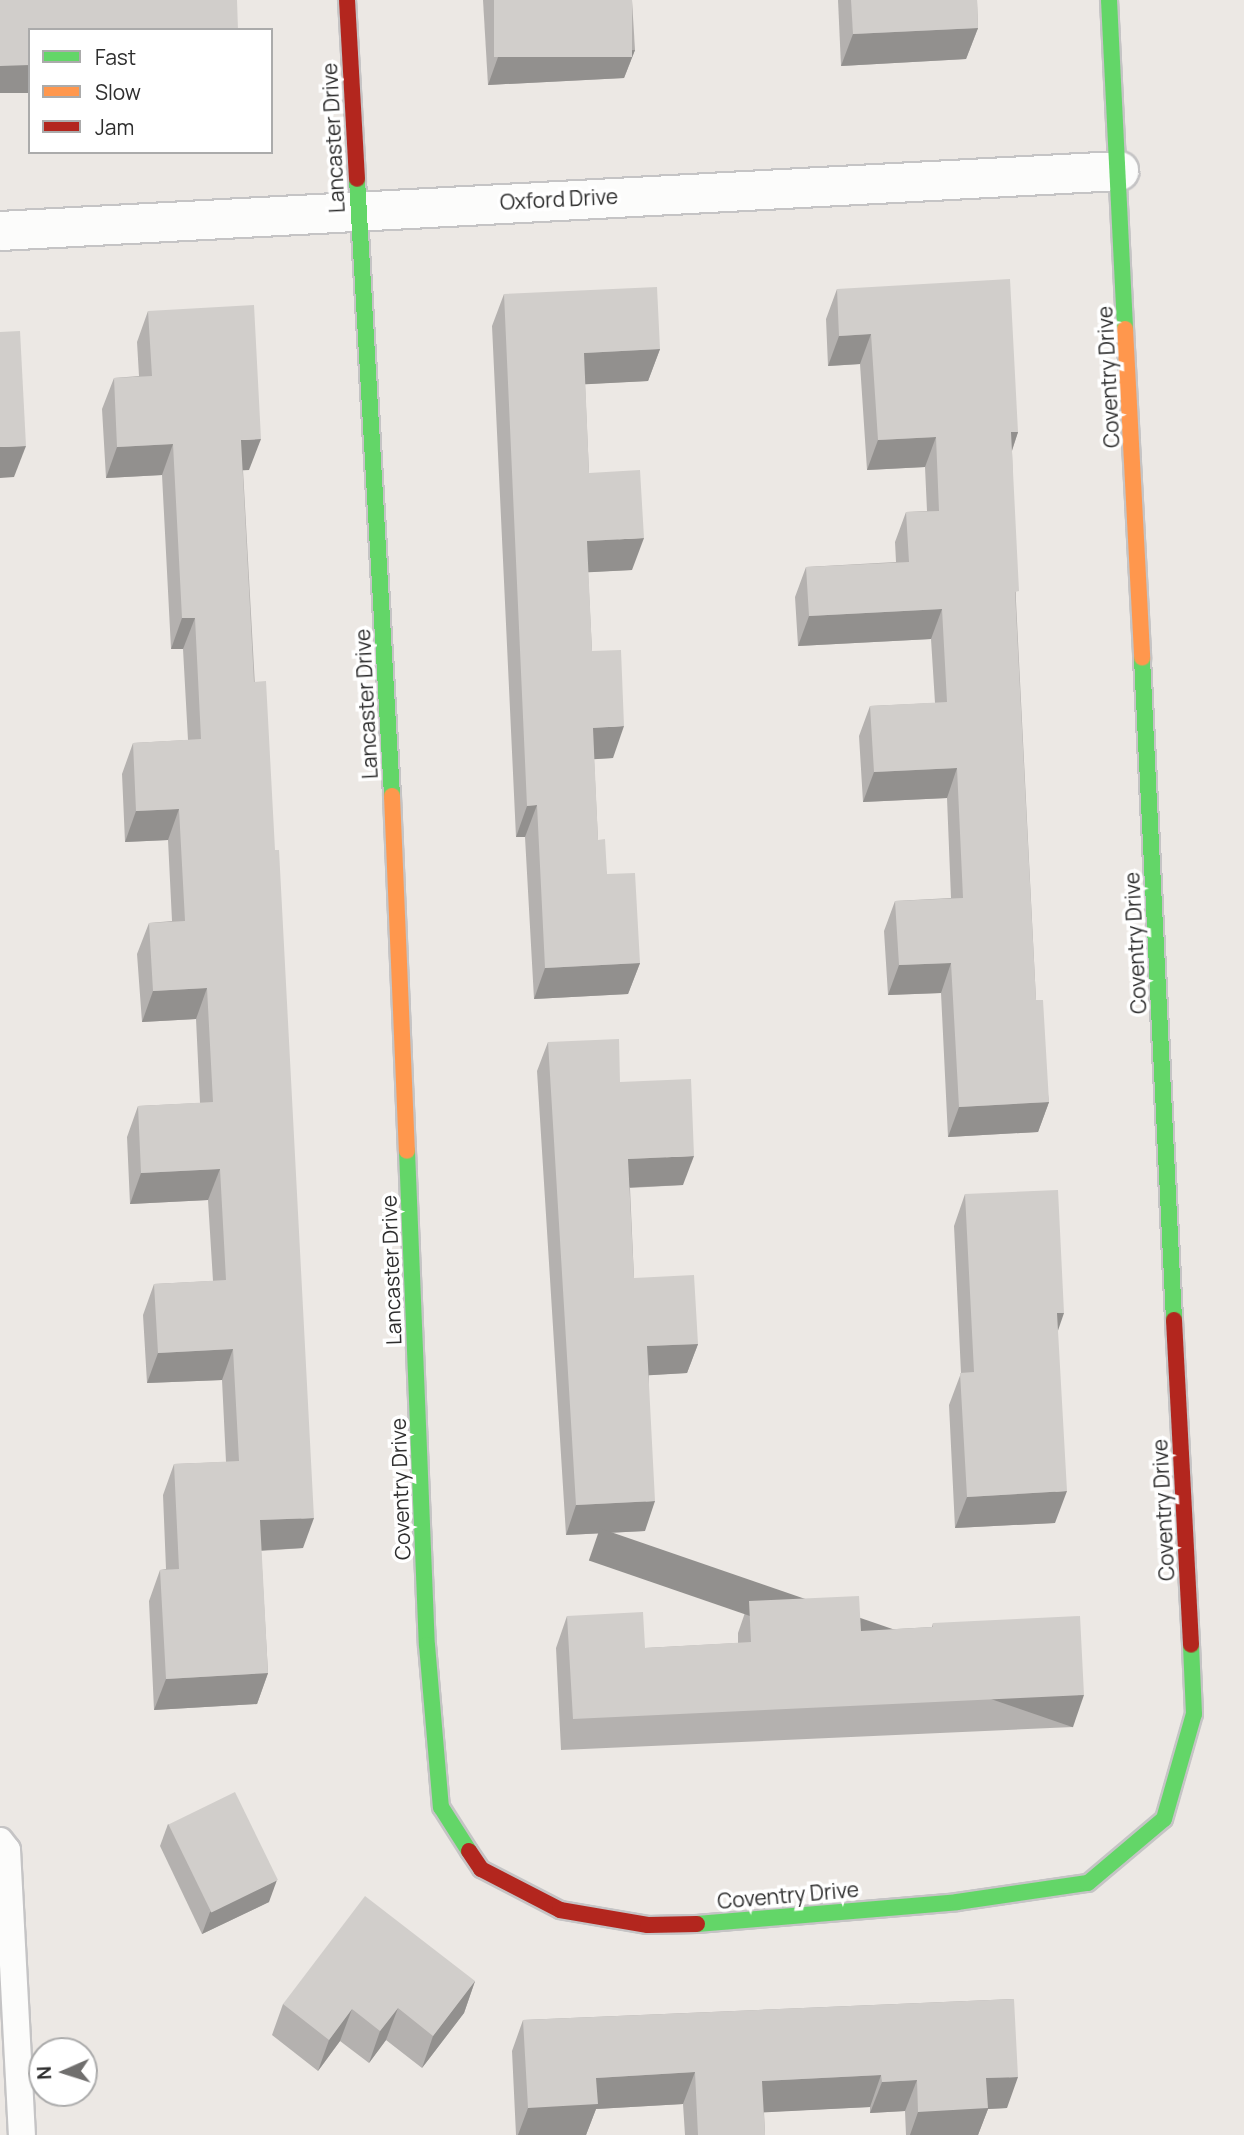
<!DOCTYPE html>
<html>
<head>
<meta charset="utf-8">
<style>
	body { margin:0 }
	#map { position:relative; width:1244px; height:2135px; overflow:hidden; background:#ece8e4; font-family:Manrope,sans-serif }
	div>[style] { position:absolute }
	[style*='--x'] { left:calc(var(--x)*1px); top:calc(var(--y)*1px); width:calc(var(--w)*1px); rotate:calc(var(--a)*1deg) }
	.roads { filter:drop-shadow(2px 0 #c5c4c5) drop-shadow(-2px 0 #c5c4c5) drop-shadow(0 2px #c5c4c5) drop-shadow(0 -2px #c5c4c5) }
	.lane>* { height:26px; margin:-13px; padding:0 13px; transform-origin:13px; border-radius:13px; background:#fcfcfb }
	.street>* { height:38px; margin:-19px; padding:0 19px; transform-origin:19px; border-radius:19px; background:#fcfcfb }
	.fast>* { height:16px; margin:-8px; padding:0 8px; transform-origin:8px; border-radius:8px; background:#63d668 }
	.slow>* { height:16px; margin:-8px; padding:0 8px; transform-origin:8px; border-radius:8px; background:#ff974d }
	.jam>* { height:16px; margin:-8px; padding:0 8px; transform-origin:8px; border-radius:8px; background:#b3261e }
	.wall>* { inset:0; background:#b4b1af }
	.shaded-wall>* { inset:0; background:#92908e; transform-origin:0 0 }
	.building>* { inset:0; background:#d1cecb; transform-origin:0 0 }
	span { translate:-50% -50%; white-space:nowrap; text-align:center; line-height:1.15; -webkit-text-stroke:7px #fff; paint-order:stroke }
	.street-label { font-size:21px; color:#2e2e2e }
	.legend { position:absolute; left:28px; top:28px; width:245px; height:126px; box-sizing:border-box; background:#fff; border:2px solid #ababab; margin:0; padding:9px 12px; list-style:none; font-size:21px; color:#2e2e2e }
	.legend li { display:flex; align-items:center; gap:14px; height:35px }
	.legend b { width:35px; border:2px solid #ababab }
	.north { position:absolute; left:28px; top:2037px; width:70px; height:70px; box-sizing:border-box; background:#fff; border:2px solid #ababab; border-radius:50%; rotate:267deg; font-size:19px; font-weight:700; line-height:28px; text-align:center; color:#2e2e2e }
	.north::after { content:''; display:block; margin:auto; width:24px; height:32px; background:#706f6e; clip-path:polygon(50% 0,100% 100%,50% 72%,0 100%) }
</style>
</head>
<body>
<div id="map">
	<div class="roads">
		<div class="lane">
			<div style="--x:0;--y:1841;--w:11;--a:52"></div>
			<div style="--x:7;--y:1850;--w:285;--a:87"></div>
		</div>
		<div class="street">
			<div style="--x:0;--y:231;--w:1121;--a:-3.07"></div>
		</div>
		<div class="fast">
			<div style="--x:1109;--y:0;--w:329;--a:87.2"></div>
			<div style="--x:357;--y:179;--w:618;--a:86.75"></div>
			<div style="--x:1142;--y:658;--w:663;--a:87.23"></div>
			<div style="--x:407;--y:1151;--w:494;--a:87.7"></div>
			<div style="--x:427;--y:1645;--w:163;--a:85.1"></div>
			<div style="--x:441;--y:1807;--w:52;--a:57.5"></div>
			<div style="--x:697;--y:1924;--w:261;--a:-4.8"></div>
			<div style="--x:957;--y:1902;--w:132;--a:-8.3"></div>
			<div style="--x:1088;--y:1883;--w:99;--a:-40.1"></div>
			<div style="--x:1164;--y:1819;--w:109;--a:-74.1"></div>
			<div style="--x:1194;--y:1714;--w:69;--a:-92.5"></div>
		</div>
		<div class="slow">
			<div style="--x:1125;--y:329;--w:329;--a:87"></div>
			<div style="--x:392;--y:796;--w:355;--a:87.6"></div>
		</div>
		<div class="jam">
			<div style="--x:347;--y:0;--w:179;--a:86.8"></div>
			<div style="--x:1174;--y:1320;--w:325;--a:87"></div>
			<div style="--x:469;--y:1851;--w:22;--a:56"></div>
			<div style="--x:481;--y:1869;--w:89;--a:27.4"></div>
			<div style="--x:560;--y:1910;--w:89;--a:9.7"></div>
			<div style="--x:648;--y:1925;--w:49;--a:-1.2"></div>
		</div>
	</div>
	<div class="wall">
		<div style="clip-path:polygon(483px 0,632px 0,635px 50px,624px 78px,488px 85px)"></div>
		<div style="clip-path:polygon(838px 0,977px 0,978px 28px,966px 59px,841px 66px)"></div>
		<div style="clip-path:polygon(837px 289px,1018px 432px,1012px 451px,1016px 601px,1036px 1000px,1049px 1102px,1038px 1132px,948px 1137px,941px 993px,888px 995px,884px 931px,895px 901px,951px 898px,947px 798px,863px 802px,859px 736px,870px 706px,935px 703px,931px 639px,798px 646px,795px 597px,806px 567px,896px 562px,895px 542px,906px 512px,927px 511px,925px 467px,867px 470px,860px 364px,828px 366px,826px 319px)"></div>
		<div style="clip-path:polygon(504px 294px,660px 349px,648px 381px,585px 384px,589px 473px,632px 570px,588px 572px,592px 651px,613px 758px,594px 759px,598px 840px,607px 874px,640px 963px,628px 994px,534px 999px,525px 837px,516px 837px,492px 326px)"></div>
		<div style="clip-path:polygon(148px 311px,249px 470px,243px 470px,303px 1548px,261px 1551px,268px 1673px,257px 1704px,154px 1710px,149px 1601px,160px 1570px,166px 1569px,163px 1495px,174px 1464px,226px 1462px,222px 1380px,147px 1383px,143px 1315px,154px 1284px,213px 1281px,208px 1200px,130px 1204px,127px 1137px,138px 1106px,200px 1103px,196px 1019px,142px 1022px,137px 954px,149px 923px,172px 921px,168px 840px,125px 842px,122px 774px,133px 743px,188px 740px,183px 649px,171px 649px,162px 475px,106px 478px,102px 409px,114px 378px,139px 376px,137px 342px)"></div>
		<div style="clip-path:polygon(548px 1042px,620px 1082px,683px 1185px,630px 1188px,634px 1278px,698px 1344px,687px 1373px,649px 1375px,645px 1531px,566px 1535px,537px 1071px)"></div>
		<div style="clip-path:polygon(965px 1194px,1058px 1330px,1055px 1523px,955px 1528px,949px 1405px,961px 1373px,954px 1226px)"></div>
		<div style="clip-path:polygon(749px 1601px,861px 1631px,932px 1627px,933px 1623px,1073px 1727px,561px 1750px,556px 1648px,567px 1616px,645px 1648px,738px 1643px,738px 1633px)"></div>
		<div style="clip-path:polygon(168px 1824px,269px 1902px,202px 1934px,160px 1846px)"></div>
		<div style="clip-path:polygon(475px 1981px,464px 2013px,422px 2068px,386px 2040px,369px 2063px,340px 2041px,318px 2071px,272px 2035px,283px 2004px)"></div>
		<div style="clip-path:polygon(1014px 1999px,1007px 2108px,988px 2109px,978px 2135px,906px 2135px,905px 2111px,870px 2113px,870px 2107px,764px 2112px,765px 2135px,685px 2135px,683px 2104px,596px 2109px,586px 2135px,516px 2135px,512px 2051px,523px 2020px)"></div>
	</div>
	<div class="shaded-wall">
		<div style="clip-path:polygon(978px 28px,966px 59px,841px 66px,853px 34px)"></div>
		<div style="clip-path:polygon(635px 50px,624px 78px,488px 85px,498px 57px)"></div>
		<div style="left:30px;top:65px;width:28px;height:30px;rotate:90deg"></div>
		<div style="clip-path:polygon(871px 334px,860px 364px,828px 366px,839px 336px)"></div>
		<div style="clip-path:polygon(660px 349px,648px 381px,572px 385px,584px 353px)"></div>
		<div style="clip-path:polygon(1011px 432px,1018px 432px,1008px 462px)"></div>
		<div style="clip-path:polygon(936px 437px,925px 467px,867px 470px,878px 440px)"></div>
		<div style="clip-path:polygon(261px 439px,249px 470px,230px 471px,241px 440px)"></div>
		<div style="clip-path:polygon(173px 444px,162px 475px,106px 478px,117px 447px)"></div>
		<div style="clip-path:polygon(26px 446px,14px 477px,0 478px,0 447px)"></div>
		<div style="clip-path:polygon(644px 538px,632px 570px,575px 573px,587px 541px)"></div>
		<div style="clip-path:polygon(942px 609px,931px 639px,798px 646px,809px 616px)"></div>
		<div style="clip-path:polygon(182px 618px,195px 618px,183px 649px,171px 649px)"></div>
		<div style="clip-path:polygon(624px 726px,613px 758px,582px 760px,593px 728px)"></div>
		<div style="clip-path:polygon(957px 768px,947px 798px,863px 802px,874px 772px)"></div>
		<div style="clip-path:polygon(537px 805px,525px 837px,516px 837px,527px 806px)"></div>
		<div style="clip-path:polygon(179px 809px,168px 840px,125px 842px,136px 811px)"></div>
		<div style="clip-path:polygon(640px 963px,628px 994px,534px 999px,545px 968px)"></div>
		<div style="clip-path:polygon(951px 963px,941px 993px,888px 995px,899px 965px)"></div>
		<div style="clip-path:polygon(207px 988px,196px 1019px,142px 1022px,153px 991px)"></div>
		<div style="clip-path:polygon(1049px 1102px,1038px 1132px,948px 1137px,959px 1107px)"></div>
		<div style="clip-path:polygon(694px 1156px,683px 1185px,617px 1188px,628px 1159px)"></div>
		<div style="clip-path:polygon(220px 1169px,208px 1200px,130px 1204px,141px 1173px)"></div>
		<div style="clip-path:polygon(1057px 1313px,1064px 1313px,1053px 1345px)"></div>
		<div style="clip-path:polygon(698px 1344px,687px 1373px,637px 1376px,647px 1346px)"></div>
		<div style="clip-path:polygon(233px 1349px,222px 1380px,147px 1383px,158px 1353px)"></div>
		<div style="clip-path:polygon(1067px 1491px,1055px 1523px,955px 1528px,967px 1497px)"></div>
		<div style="clip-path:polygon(655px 1501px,645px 1531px,566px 1535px,576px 1505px)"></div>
		<div style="clip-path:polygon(314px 1518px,303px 1548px,249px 1551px,260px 1520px)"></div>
		<div style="clip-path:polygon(268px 1673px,257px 1704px,154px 1710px,166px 1679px)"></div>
		<div style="left:1084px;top:1695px;width:34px;height:512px;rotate:109deg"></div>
		<div style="clip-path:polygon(277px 1880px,269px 1902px,202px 1934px,210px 1912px)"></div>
		<div style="clip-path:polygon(475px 1981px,464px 2013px,422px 2068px,433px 2036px)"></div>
		<div style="clip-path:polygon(398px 2008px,386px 2040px,369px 2063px,380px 2031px)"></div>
		<div style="clip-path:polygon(352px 2009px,340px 2041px,318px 2071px,329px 2040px)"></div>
		<div style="clip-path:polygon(695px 2072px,683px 2104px,596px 2109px,586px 2135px,518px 2135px,528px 2108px,596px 2078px)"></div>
		<div style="clip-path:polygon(881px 2075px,870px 2107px,751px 2113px,762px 2081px)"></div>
		<div style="clip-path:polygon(1018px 2077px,1007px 2108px,988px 2109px,978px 2135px,910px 2135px,918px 2112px,986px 2078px)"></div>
		<div style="clip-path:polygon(917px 2080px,905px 2111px,870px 2113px,882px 2082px)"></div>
	</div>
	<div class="building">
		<div style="clip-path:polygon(0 0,237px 0,238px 30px,30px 30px,30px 65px,0 66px)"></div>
		<div style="left:494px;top:0;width:138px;height:57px"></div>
		<div style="clip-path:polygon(851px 0,977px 0,978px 28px,853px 34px)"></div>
		<div style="clip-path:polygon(1010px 279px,1018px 432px,1011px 432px,1019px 591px,1015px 592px,1036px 1000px,1043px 1000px,1049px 1102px,959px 1107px,951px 963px,899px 965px,895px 901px,963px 898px,957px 768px,874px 772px,870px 706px,947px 702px,942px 609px,809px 616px,806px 567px,909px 562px,906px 512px,939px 511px,936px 437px,878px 440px,871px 334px,839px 336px,837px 289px)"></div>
		<div style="clip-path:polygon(657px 287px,660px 349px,584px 353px,589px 473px,640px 470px,644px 538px,587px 541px,592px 651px,621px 650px,624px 726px,593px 728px,598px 840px,605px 839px,607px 874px,635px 873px,640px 963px,545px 968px,537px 805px,527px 806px,504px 294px)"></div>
		<div style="clip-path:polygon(254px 305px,261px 439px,241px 440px,254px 682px,266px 681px,275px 850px,279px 850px,314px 1518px,260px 1520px,268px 1673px,166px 1679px,160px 1570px,179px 1569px,174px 1464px,239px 1461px,233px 1349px,158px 1353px,154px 1284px,226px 1280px,220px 1169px,141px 1173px,138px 1106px,213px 1102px,207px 988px,153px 991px,149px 923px,185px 921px,179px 809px,136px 811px,133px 743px,201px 739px,195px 618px,182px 618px,173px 444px,117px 447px,114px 378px,152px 376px,148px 311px)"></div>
		<div style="clip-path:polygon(20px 331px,26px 446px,0 447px,0 332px)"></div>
		<div style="clip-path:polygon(619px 1039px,620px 1082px,691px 1079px,694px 1156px,628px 1159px,634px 1278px,694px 1275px,698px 1344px,647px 1346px,655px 1501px,576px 1505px,548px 1042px)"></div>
		<div style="clip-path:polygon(1058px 1190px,1064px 1313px,1057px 1313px,1067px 1491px,967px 1497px,960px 1373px,974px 1372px,965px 1194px)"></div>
		<div style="clip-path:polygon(859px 1596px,861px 1631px,933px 1627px,933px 1623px,1080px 1616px,1084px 1695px,573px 1719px,567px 1616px,643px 1612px,645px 1648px,751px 1642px,749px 1601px)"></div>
		<div style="left:235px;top:1792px;width:98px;height:74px;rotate:64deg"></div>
		<div style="clip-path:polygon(365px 1896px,475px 1981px,433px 2036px,398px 2008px,380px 2031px,352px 2009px,329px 2040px,283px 2004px)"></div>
		<div style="clip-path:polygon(1014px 1999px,1018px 2077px,986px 2078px,988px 2108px,918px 2112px,917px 2080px,882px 2082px,881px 2075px,762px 2081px,765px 2135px,698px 2135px,695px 2072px,596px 2078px,598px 2104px,528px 2108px,523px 2020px)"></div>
	</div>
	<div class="street-label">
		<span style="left:333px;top:138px;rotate:-93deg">Lancaster Drive</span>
		<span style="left:559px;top:199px;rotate:-3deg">Oxford Drive</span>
		<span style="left:1108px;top:377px;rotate:-93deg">Coventry Drive</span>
		<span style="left:366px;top:704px;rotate:-93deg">Lancaster Drive</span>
		<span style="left:1135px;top:943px;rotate:-93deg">Coventry Drive</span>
		<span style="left:391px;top:1270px;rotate:-92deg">Lancaster Drive</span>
		<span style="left:400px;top:1489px;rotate:-92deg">Coventry Drive</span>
		<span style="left:1163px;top:1510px;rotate:-93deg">Coventry Drive</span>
		<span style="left:788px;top:1895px;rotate:-5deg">Coventry Drive</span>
	</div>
	<ul class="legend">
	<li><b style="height:9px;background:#63d668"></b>Fast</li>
	<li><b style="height:9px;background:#ff974d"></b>Slow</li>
	<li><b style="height:9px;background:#b3261e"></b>Jam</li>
	</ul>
	<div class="north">N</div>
</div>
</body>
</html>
